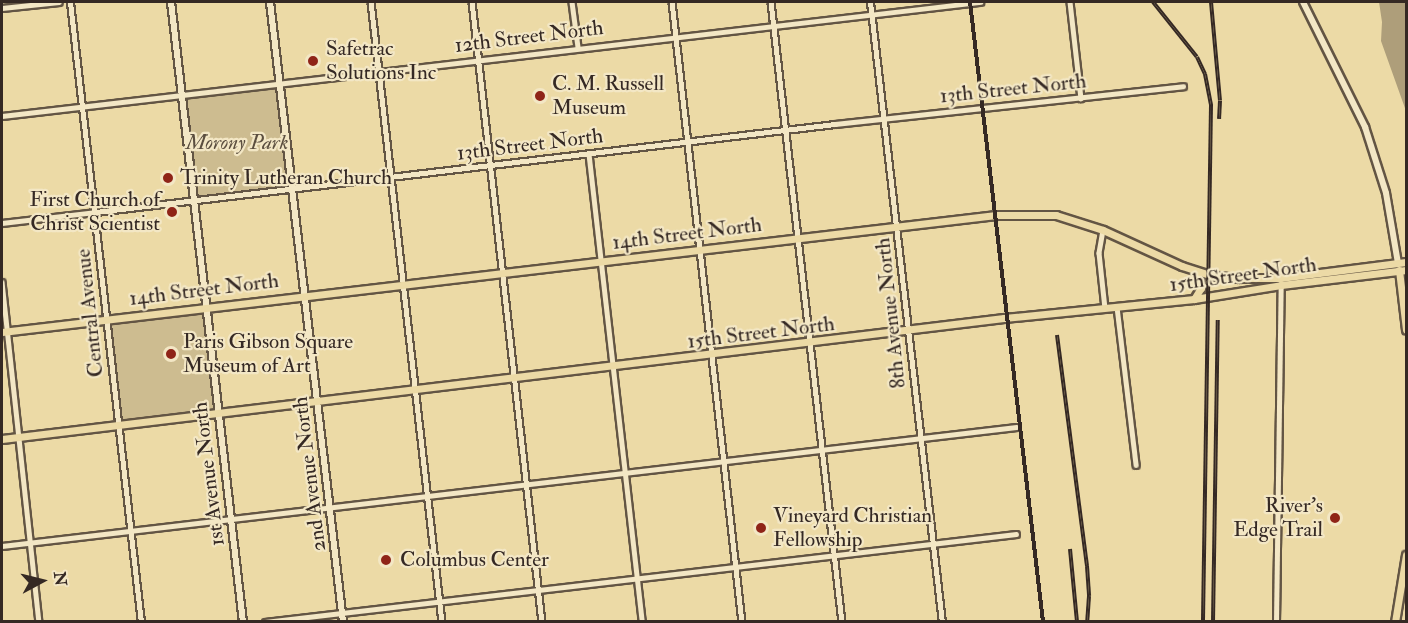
<!DOCTYPE html>
<html>
<head>
<meta charset="utf-8">
<style>
	body { margin:0 }
	#map { position:relative; width:1408px; height:623px; overflow:hidden; background:#ecdaa6; font-family:"IM FELL Double Pica",serif }
	div>[style] { position:absolute }
	[style*='--x'] { left:calc(var(--x)*1px); top:calc(var(--y)*1px); width:calc(var(--w)*1px); rotate:calc(var(--a)*1deg) }
	.green>* { inset:0; background:#cdbc90; transform-origin:0 0 }
	.water>* { inset:0; background:#ae9e7a }
	.roads { filter:drop-shadow(2px 0 #635544) drop-shadow(-2px 0 #635544) drop-shadow(0 2px #635544) drop-shadow(0 -2px #635544) }
	.minor>* { height:4.5px; margin:-2.25px; padding:0 2.25px; transform-origin:2.25px; border-radius:2.25px; background:#f3e7c5 }
	.tertiary>* { height:5px; margin:-2.5px; padding:0 2.5px; transform-origin:2.5px; border-radius:2.5px; background:#f3e7c5 }
	.secondary>* { height:6px; margin:-3px; padding:0 3px; transform-origin:3px; border-radius:3px; background:#f3e7c5 }
	.primary>* { height:7px; margin:-3.5px; padding:0 3.5px; transform-origin:3.5px; border-radius:3.5px; background:#ecdaa6 }
	.rail>* { height:4px; margin-top:-2px; transform-origin:0; background:repeating-linear-gradient(90deg,#f3e7c5 0 4.5px,#352924 0 9px); box-sizing:border-box; border-block:2px solid #352924 }
	.dots>* { width:16px; height:16px; translate:-50% -50%; box-sizing:border-box; border:3px solid #f3e7c5; border-radius:50% }
	span { translate:-50% -50%; white-space:nowrap; text-align:center; line-height:1.15; -webkit-text-stroke:4.5px #f3e7c5; paint-order:stroke }
	.street-label { font-size:21px; color:#352924 }
	.poi-label { font-size:21px; color:#352924 }
	.left { translate:0 -50%; text-align:left }
	.right { translate:-100% -50%; text-align:right }
	.park-label { font-size:21px; color:#5b4e3f; font-style:italic }
	.frame { position:absolute; inset:0; border:3px solid #352924; pointer-events:none }
	.north { position:absolute; left:12px; top:551px; width:60px; height:60px; -webkit-text-stroke:4px #f3e7c5; paint-order:stroke; rotate:83deg; font-size:16px; font-weight:700; line-height:24px; text-align:center; color:#352924 }
	.north::after { content:''; display:block; margin:auto; width:21px; height:27px; background:#352924; clip-path:polygon(50% 0,100% 100%,50% 72%,0 100%) }
</style>
</head>
<body>
<div id="map">
	<div class="green">
		<div style="left:280px;top:84px;width:107px;height:99px;rotate:83deg"></div>
		<div style="left:205px;top:307px;width:107px;height:99px;rotate:83deg"></div>
	</div>
	<div class="water">
		<div style="clip-path:polygon(1379px 2px,1406px 2px,1406px 111px,1381px 41px,1382px 22px)"></div>
	</div>
	<div class="roads">
		<div class="minor">
			<div style="--x:371;--y:2;--w:624;--a:83.47"></div>
			<div style="--x:472;--y:2;--w:624;--a:83.56"></div>
			<div style="--x:572;--y:2;--w:45;--a:82.4"></div>
			<div style="--x:672;--y:2;--w:624;--a:83.56"></div>
			<div style="--x:771;--y:2;--w:624;--a:83.47"></div>
			<div style="--x:1070;--y:2;--w:97;--a:83.5"></div>
			<div style="--x:2;--y:8;--w:57;--a:-6"></div>
			<div style="--x:2;--y:116;--w:985;--a:-6.65"></div>
			<div style="--x:589;--y:154;--w:471;--a:83.5"></div>
			<div style="--x:96;--y:212;--w:744;--a:-6.79"></div>
			<div style="--x:835;--y:124;--w:350;--a:-6.2"></div>
			<div style="--x:1103;--y:230;--w:23;--a:100"></div>
			<div style="--x:1099;--y:253;--w:55;--a:83.8"></div>
			<div style="--x:2;--y:282;--w:342;--a:83.8"></div>
			<div style="--x:1117;--y:307;--w:159;--a:83.1"></div>
			<div style="--x:2;--y:546;--w:1021;--a:-6.69"></div>
			<div style="--x:265;--y:622;--w:756;--a:-6.68"></div>
			<div style="--x:1276;--y:622;--w:338;--a:-89.2"></div>
		</div>
		<div class="tertiary">
			<div style="--x:70;--y:2;--w:624;--a:83.47"></div>
			<div style="--x:870;--y:2;--w:624;--a:83.38"></div>
			<div style="--x:2;--y:223;--w:95;--a:-6.7"></div>
		</div>
		<div class="secondary">
			<div style="--x:171;--y:2;--w:624;--a:83.38"></div>
			<div style="--x:270;--y:2;--w:624;--a:83.28"></div>
			<div style="--x:1303;--y:2;--w:140;--a:63.6"></div>
			<div style="--x:1365;--y:127;--w:69;--a:72.3"></div>
			<div style="--x:1386;--y:193;--w:71;--a:80.3"></div>
		</div>
		<div class="primary">
			<div style="--x:1399;--y:270;--w:60;--a:83.3"></div>
			<div style="--x:1194;--y:299;--w:13;--a:-58"></div>
			<div style="--x:1201;--y:288;--w:17;--a:-103"></div>
			<div style="--x:2;--y:332;--w:1001;--a:-6.71"></div>
			<div style="--x:996;--y:215;--w:60;--a:0"></div>
			<div style="--x:1056;--y:215;--w:49;--a:17.7"></div>
			<div style="--x:1103;--y:230;--w:87;--a:24.5"></div>
			<div style="--x:1182;--y:266;--w:28;--a:18"></div>
			<div style="--x:1209;--y:275;--w:30;--a:6"></div>
			<div style="--x:1239;--y:278;--w:41;--a:0"></div>
			<div style="--x:1280;--y:278;--w:127;--a:-7.2"></div>
			<div style="--x:2;--y:439;--w:1009;--a:-6.89"></div>
			<div style="--x:1004;--y:318;--w:191;--a:-5.7"></div>
			<div style="--x:1194;--y:299;--w:88;--a:-9.1"></div>
			<div style="--x:1281;--y:285;--w:126;--a:-6.8"></div>
			<div style="--x:1395;--y:622;--w:68;--a:-80.7"></div>
		</div>
	</div>
	<div class="rail">
		<div style="--x:970;--y:2;--w:624;--a:83.28"></div>
		<div style="--x:1153;--y:2;--w:70;--a:51.3"></div>
		<div style="--x:1197;--y:57;--w:19;--a:65"></div>
		<div style="--x:1205;--y:74;--w:32;--a:79"></div>
		<div style="--x:1211;--y:105;--w:517;--a:90.89"></div>
		<div style="--x:1211;--y:2;--w:99;--a:84.8"></div>
		<div style="--x:1220;--y:101;--w:18;--a:93"></div>
		<div style="--x:1057;--y:335;--w:233;--a:82.6"></div>
		<div style="--x:1087;--y:566;--w:30;--a:86"></div>
		<div style="--x:1089;--y:596;--w:26;--a:94"></div>
		<div style="--x:1070;--y:549;--w:73;--a:84.5"></div>
		<div style="--x:1213;--y:622;--w:302;--a:-89.1"></div>
	</div>
	<div class="dots">
		<div style="left:313px;top:61px;background:#8f2418"></div>
		<div style="left:540px;top:96px;background:#8f2418"></div>
		<div style="left:168px;top:178px;background:#8f2418"></div>
		<div style="left:172px;top:212px;background:#8f2418"></div>
		<div style="left:171px;top:354px;background:#8f2418"></div>
		<div style="left:1335px;top:518px;background:#8f2418"></div>
		<div style="left:761px;top:528px;background:#8f2418"></div>
		<div style="left:386px;top:560px;background:#8f2418"></div>
	</div>
	<div class="street-label">
		<span style="left:529px;top:37px;rotate:-7deg">12th Street North</span>
		<span style="left:1013px;top:89px;rotate:-6deg">13th Street North</span>
		<span style="left:530px;top:145px;rotate:-7deg">13th Street North</span>
		<span style="left:687px;top:234px;rotate:-7deg">14th Street North</span>
		<span style="left:1243px;top:275px;rotate:-8deg">15th Street North</span>
		<span style="left:204px;top:290px;rotate:-7deg">14th Street North</span>
		<span style="left:90px;top:313px;rotate:-96deg">Central Avenue</span>
		<span style="left:891px;top:313px;rotate:-96deg">8th Avenue North</span>
		<span style="left:761px;top:333px;rotate:-7deg">15th Street North</span>
		<span style="left:209px;top:474px;rotate:-97deg">1st Avenue North</span>
		<span style="left:310px;top:474px;rotate:-97deg">2nd Avenue North</span>
	</div>
	<div class="poi-label">
		<span class="left" style="left:326px;top:61px">Safetrac<br>Solutions Inc</span>
		<span class="left" style="left:552px;top:96px">C. M. Russell<br>Museum</span>
		<span class="left" style="left:180px;top:178px">Trinity Lutheran Church</span>
		<span class="right" style="left:160px;top:212px">First Church of<br>Christ Scientist</span>
		<span class="left" style="left:183px;top:354px">Paris Gibson Square<br>Museum of Art</span>
		<span class="right" style="left:1323px;top:518px">River's<br>Edge Trail</span>
		<span class="left" style="left:773px;top:528px">Vineyard Christian<br>Fellowship</span>
		<span class="left" style="left:400px;top:560px">Columbus Center</span>
	</div>
	<div class="park-label">
		<span style="left:237px;top:143px">Morony Park</span>
	</div>
	<div class="frame"></div>
	<div class="north">N</div>
</div>
</body>
</html>
